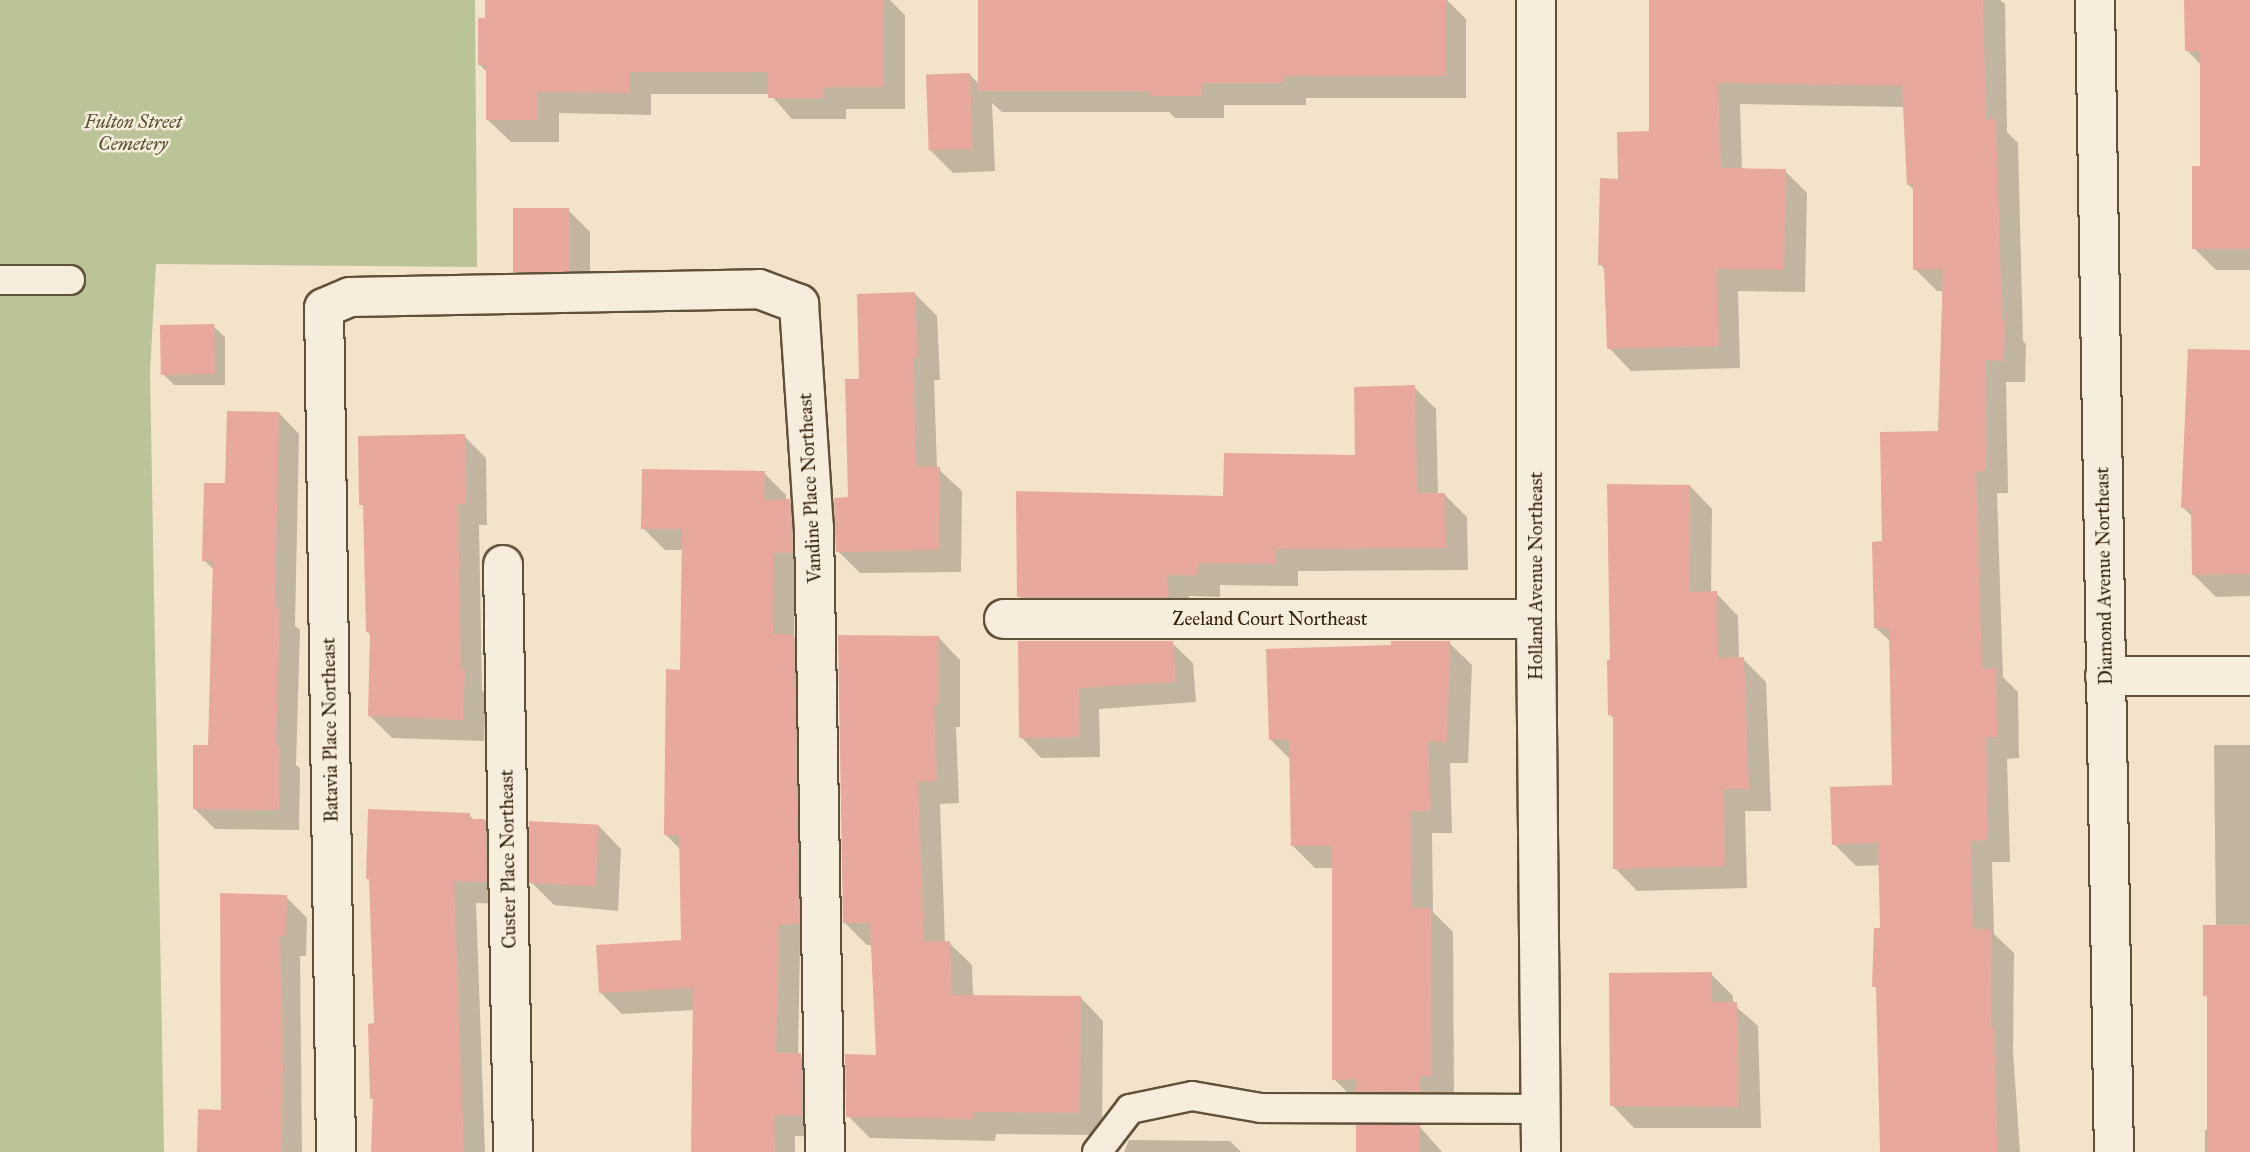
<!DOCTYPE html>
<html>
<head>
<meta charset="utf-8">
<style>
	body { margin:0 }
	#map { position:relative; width:2250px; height:1152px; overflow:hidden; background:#f2e3ca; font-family:"IM FELL Great Primer",serif }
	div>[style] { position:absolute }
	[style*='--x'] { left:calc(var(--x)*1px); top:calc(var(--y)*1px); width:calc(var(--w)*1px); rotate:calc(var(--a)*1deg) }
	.green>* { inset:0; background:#bac497 }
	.shadow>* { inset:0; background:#0003 }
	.building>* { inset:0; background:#e9a89e; transform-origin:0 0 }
	.roads { filter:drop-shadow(2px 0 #625139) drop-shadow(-2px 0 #625139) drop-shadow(0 2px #625139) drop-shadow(0 -2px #625139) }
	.service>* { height:28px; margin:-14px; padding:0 14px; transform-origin:14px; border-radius:14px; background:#f7eddd }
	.minor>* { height:38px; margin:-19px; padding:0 19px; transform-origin:19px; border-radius:19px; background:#f7eddd }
	.tertiary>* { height:38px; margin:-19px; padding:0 19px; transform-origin:19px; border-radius:19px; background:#f7eddd }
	span { translate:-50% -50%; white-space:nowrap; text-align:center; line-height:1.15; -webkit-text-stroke:5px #f7eddd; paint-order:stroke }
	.park-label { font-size:19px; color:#5b5134; font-style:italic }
	.street-label { font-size:19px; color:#322009 }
</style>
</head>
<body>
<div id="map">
	<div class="green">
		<div style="clip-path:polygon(0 0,475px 0,477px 267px,156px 264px,150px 371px,164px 1152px,0 1152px)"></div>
	</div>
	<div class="shadow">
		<div style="clip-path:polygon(487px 0,890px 0,905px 15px,905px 109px,846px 109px,846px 119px,792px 119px,770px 94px,651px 94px,651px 115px,559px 113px,559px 142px,511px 142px,488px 120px,488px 73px,480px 65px)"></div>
		<div style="clip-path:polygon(980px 0,1447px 0,1466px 19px,1466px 98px,1306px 98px,1306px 105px,1224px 105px,1224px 118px,1175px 118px,1169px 112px,1002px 112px,992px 103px,995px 171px,953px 173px,930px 150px,970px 75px,980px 85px)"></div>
		<div style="clip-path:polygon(1651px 0,2000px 0,2005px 4px,2007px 132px,2018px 143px,2023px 341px,2026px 344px,2025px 382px,2006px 382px,2008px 493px,1997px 493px,2003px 677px,2018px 692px,2019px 758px,2007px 759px,2010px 862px,1992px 862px,1994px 934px,2014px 953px,2013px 1051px,2020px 1152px,1881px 1152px,1878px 990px,1874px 986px,1881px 930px,1881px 865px,1856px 866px,1834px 844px,1893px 786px,1891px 642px,1876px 628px,1884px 543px,1939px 433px,1944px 291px,1937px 291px,1915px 269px,1914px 190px,1908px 184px,1905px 107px,1740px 104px,1742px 170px,1785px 171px,1807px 193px,1805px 292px,1738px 291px,1740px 368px,1631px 371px,1609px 348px,1606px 271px,1600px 264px,1620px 180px,1651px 133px)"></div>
		<div style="clip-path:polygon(2185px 0,2250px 0,2250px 270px,2216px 270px,2194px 248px,2201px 167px,2201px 65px,2187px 50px)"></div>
		<div style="clip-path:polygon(568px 210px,590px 232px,590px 293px,537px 294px,515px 271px)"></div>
		<div style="clip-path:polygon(915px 294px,937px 316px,940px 380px,934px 380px,937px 468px,962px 491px,961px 572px,860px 573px,838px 551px,850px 499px,861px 380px)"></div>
		<div style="clip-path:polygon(213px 326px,225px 337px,225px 385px,174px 385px,163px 374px)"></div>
		<div style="clip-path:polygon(2250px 352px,2250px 596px,2216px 597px,2193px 574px,2193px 517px,2183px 508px)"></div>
		<div style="clip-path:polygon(1414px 387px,1436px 409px,1438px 495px,1445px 495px,1467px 517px,1468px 570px,1298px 571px,1298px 586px,1220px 585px,1220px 597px,1189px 596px,1191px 619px,1041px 619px,1019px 596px,1225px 497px,1357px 457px)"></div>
		<div style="clip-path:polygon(279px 413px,299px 434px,295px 626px,300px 630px,296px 765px,300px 768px,299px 830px,215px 829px,195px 809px,210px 747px,215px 571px,204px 560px,227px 485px)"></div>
		<div style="clip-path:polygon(464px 436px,486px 458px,487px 525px,479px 525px,482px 690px,486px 694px,484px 741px,392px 738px,370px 716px,372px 636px,367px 631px,365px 508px,361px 504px)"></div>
		<div style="clip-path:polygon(764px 473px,786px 495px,786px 501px,789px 501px,811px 522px,814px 574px,795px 574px,794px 637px,815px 658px,820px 946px,800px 946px,798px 1055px,823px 1077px,824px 1137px,795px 1136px,795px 1152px,695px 1152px,695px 1010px,622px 1014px,600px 992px,683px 942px,681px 850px,665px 834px,682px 671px,684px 550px,665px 550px,643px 528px)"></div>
		<div style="clip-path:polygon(1690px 486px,1712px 509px,1711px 593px,1716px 593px,1738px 616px,1739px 659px,1743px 659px,1766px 682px,1771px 811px,1745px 811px,1747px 888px,1637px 891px,1615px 868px,1615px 719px,1610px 715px,1612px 662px)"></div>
		<div style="clip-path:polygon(938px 637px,960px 660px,960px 727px,956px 727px,959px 803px,940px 804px,945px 943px,949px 943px,972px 965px,973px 997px,1081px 998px,1103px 1021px,1102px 1135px,996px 1134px,995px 1141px,870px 1138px,848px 1116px,878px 1057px,873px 945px,867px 945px,845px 923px)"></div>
		<div style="clip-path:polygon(1019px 643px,1172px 643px,1193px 663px,1196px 702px,1099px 709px,1100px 757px,1041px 758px,1021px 737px)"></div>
		<div style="clip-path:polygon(1449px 643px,1472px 665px,1468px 763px,1450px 763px,1452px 833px,1432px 833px,1433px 912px,1453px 932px,1454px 1098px,1356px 1101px,1334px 1079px,1333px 868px,1315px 868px,1293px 846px,1291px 760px,1270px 739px)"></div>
		<div style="clip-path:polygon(2214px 745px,2250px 745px,2250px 1152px,2205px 1152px,2205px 1130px,2209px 1130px,2209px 999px,2205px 995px,2216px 927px)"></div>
		<div style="clip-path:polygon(469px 815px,475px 821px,485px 821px,507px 844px,508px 904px,476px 903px,485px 1152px,373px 1152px,375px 1101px,371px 1098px,376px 1025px,371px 882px,367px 878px)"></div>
		<div style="clip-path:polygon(599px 826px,621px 849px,618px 911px,554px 905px,532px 883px)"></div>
		<div style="clip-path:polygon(286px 897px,307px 918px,306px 956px,300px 956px,302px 1152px,201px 1152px,222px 1111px)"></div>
		<div style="clip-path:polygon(1711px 974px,1733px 996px,1733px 1004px,1758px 1026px,1761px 1128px,1634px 1128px,1612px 1105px)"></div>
		<div style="clip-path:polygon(1420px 1127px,1442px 1152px,1358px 1152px)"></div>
		<div style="clip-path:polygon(1129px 1140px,1230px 1141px,1241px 1152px,1124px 1152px)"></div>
	</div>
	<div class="building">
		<div style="clip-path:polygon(485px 0,884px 0,884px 87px,824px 87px,824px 98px,768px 98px,768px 72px,629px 72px,629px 93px,537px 92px,537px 120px,486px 120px,486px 65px,478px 65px,478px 18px,485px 18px)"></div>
		<div style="clip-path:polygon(978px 0,1445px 0,1445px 76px,1284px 76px,1284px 83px,1202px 83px,1202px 96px,1150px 96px,1150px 91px,978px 91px)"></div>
		<div style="clip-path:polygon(1649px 0,1983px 0,1986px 119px,1996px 119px,2002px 320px,2005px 320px,2004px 361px,1985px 360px,1986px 471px,1976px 471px,1982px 669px,1996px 668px,1998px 737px,1986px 737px,1988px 840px,1971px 841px,1973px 929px,1992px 930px,1991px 1027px,1994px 1027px,1998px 1152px,1880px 1152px,1876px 987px,1872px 987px,1874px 928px,1880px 928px,1878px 843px,1832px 845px,1830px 787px,1892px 785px,1889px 628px,1874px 628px,1872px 542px,1882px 541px,1880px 432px,1938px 431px,1943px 269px,1913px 270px,1913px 184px,1907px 185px,1902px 86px,1718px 83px,1721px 168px,1786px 169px,1784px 270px,1717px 269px,1719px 346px,1607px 349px,1604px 265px,1598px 265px,1600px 178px,1618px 179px,1617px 132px,1649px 131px)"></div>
		<div style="clip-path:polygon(2184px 0,2250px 0,2250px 249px,2192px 249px,2192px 166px,2200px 166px,2200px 51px,2185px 51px)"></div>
		<div style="left:970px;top:73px;width:76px;height:44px;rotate:88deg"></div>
		<div style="left:513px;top:208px;width:56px;height:64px"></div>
		<div style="clip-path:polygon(915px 292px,918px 358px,913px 358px,916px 466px,940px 467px,939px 550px,836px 552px,834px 498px,848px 497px,845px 379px,859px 379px,857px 294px)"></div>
		<div style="left:214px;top:324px;width:50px;height:54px;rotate:89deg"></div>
		<div style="clip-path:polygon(2188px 349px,2250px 350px,2250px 574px,2192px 575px,2191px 509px,2181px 508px)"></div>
		<div style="clip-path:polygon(1415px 385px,1417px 493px,1445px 493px,1446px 548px,1276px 549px,1276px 564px,1198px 563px,1198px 575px,1167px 575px,1169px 597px,1017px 597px,1016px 491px,1223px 496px,1224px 453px,1355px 455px,1354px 387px)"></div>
		<div style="clip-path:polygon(227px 411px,279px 412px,275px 608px,280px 608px,276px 746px,280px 746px,279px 810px,193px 809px,193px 745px,208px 745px,213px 561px,202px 561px,204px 483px,225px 483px)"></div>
		<div style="clip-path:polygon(465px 434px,466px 504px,458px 504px,461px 670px,465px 670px,463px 720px,368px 716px,370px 632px,366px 632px,363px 505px,359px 505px,358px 436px)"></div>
		<div style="clip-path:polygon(642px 469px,765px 471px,764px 500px,790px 499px,793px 553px,774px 553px,773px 634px,794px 634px,799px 924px,779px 925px,776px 1053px,801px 1053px,802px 1116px,774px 1115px,775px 1152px,691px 1152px,693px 988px,599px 993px,596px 945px,681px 940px,679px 835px,664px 835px,666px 669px,680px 670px,682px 529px,641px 529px)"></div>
		<div style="clip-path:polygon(1607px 484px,1690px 485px,1689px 592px,1717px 591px,1718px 658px,1744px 657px,1749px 789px,1724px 789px,1725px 866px,1613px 869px,1613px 715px,1608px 715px,1607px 660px,1610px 660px)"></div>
		<div style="clip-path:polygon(838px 635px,939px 636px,938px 705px,934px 705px,937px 781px,918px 782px,924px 942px,950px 941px,952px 995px,1081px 996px,1080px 1113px,974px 1112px,974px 1119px,846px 1117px,845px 1054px,876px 1055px,870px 923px,843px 923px)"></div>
		<div style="clip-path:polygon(1018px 641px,1173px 641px,1176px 682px,1079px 688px,1080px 737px,1019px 738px)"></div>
		<div style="clip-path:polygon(1391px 641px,1450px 641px,1447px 742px,1428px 741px,1431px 811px,1410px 811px,1412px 908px,1431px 908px,1432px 1076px,1420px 1076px,1420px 1092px,1355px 1092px,1355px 1079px,1332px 1080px,1332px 846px,1291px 846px,1289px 739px,1269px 740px,1266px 649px,1391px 645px)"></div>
		<div style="clip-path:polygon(368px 809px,470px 813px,470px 819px,485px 819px,487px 882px,454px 881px,464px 1152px,371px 1152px,373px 1099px,370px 1099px,368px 1024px,374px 1023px,369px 879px,366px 879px)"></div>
		<div style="left:529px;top:821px;width:70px;height:62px;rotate:3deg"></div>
		<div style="clip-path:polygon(220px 893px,287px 895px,286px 936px,280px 936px,283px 1069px,281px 1152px,197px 1152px,198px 1109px,221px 1110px)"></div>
		<div style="clip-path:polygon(2203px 925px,2250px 925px,2250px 1152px,2207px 1152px,2207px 996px,2203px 996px)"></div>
		<div style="clip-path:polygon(1712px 972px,1712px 1002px,1737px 1002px,1739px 1107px,1610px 1106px,1609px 973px)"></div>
		<div style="left:1356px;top:1125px;width:64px;height:27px"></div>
	</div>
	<div class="roads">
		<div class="service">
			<div style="--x:0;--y:280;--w:70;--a:0"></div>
			<div style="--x:1097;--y:1152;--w:54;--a:-52.5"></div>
			<div style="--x:1130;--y:1109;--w:63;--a:-11.8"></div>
			<div style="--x:1192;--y:1096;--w:70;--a:9.9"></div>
			<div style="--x:1261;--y:1108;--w:280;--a:0.2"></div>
		</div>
		<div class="minor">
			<div style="--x:1536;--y:0;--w:619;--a:90"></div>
			<div style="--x:1536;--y:619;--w:533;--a:89.46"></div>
			<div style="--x:503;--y:565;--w:587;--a:89.02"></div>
			<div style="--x:1004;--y:619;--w:532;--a:0"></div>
			<div style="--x:2105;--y:676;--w:145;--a:0"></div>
			<div style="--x:336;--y:1152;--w:844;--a:-90.81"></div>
			<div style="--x:324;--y:308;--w:28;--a:-23"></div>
			<div style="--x:350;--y:297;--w:409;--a:-1.1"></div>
			<div style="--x:759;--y:289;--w:43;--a:20.6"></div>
			<div style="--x:799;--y:304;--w:225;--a:86.2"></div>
			<div style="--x:814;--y:528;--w:624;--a:88.99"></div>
		</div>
		<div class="tertiary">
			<div style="--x:2095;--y:0;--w:1152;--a:89.06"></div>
		</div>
	</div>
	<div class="park-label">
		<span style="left:133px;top:133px">Fulton Street<br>Cemetery</span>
	</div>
	<div class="street-label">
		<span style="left:810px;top:488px;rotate:-93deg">Vandine Place Northeast</span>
		<span style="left:1536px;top:576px;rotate:-90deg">Holland Avenue Northeast</span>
		<span style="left:2104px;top:576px;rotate:-91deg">Diamond Avenue Northeast</span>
		<span style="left:1270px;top:619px">Zeeland Court Northeast</span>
		<span style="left:330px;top:730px;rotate:-91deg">Batavia Place Northeast</span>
		<span style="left:508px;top:859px;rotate:-91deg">Custer Place Northeast</span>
	</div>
</div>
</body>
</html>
